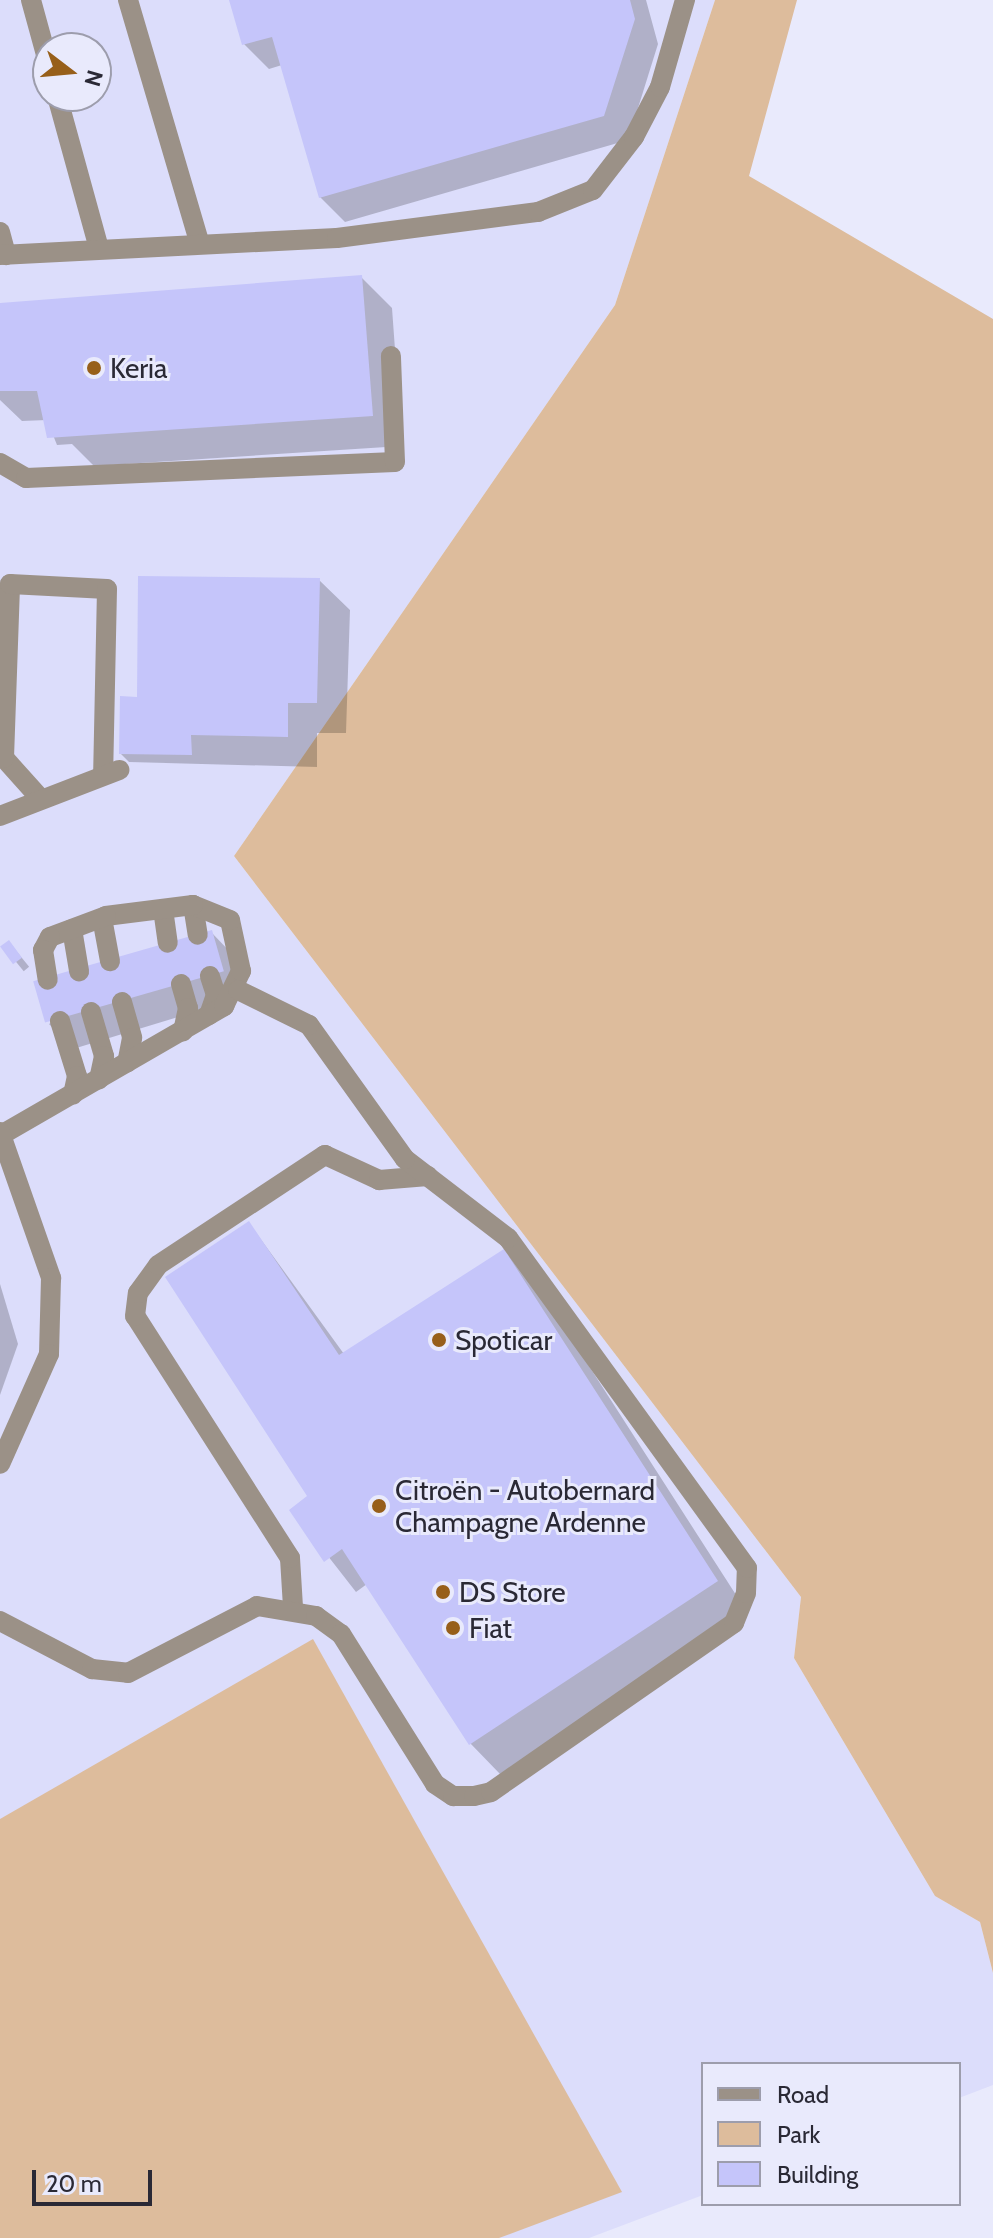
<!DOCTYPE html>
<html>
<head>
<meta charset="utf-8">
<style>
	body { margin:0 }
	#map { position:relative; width:993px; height:2238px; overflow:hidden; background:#e9eafc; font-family:Cabin,sans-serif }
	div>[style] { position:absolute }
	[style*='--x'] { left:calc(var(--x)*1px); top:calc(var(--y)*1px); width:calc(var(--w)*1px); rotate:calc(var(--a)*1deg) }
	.built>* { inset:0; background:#dcddfb }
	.green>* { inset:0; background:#ddbc9c }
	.shadow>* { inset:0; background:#0003; transform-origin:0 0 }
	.building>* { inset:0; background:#c5c5fa; transform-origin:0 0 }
	.lane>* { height:20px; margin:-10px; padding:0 10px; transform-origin:10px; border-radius:10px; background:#9b9187 }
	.street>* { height:20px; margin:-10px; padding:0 10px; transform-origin:10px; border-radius:10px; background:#9b9187 }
	.dots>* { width:22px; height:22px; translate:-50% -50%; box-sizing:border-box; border:4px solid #e9eafc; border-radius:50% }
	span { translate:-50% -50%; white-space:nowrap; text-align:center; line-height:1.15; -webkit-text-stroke:6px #e9eafc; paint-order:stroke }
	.poi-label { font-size:28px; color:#2a2935 }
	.left { translate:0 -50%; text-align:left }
	.legend { position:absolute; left:701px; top:2062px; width:260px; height:144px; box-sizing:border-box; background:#e9eafc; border:2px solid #9d9dac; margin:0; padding:10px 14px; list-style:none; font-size:24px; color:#2a2935 }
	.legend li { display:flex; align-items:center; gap:16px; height:40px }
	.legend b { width:40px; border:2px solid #9d9dac }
	.north { position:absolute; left:32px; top:32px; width:80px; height:80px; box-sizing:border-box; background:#e9eafc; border:2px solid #9d9dac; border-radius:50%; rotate:106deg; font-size:22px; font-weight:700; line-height:32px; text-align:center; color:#2a2935 }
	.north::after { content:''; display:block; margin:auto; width:28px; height:36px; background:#975f1a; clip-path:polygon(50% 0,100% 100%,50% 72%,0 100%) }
	.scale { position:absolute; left:32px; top:2170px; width:120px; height:36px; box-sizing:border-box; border:4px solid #2a2935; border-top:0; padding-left:10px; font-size:24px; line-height:28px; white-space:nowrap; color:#2a2935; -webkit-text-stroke:6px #e9eafc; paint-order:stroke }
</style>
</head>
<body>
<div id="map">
	<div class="built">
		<div style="clip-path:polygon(evenodd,0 0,715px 0,615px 305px,234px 856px,801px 1597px,794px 1658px,935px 1896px,980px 1922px,993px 1973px,993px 2085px,959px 2098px,959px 2064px,703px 2064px,703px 2195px,589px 2238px,0 2238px,0 0,48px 48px,96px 48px,96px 96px,48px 96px,48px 48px)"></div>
	</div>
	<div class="green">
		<div style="clip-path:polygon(715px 0,797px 0,749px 176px,993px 319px,993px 1973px,980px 1922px,935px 1896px,794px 1658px,801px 1597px,234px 856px,615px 305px)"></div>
		<div style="clip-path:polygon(313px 1639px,622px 2192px,499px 2238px,0 2238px,0 1819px)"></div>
	</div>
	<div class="shadow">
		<div style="clip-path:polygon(232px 0,646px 0,658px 44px,628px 140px,345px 222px,320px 197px,282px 65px,269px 69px,244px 44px)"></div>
		<div style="clip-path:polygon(361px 277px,392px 308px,402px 446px,94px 466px,72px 444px,57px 445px,47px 420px,22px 421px,0 400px,0 305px)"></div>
		<div style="clip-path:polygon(319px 580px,350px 610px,346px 733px,317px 733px,317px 767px,129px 762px,121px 754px,136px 699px)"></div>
		<div style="clip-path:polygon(211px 932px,235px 957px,247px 996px,73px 1049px,49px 1024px)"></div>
		<div style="left:9px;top:942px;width:32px;height:7px;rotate:51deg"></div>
		<div style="clip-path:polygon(249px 1223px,344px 1354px,504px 1251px,535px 1282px,747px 1612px,500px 1774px,470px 1743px,367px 1584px,356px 1592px,292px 1510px,309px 1496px)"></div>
		<div style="clip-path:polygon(0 1284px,18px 1344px,0 1395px)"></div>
	</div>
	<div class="building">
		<div style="clip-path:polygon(229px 0,630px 0,635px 19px,604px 116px,319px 198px,272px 37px,242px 45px)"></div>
		<div style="clip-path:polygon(362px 275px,373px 416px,47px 438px,37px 391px,0 391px,0 303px)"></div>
		<div style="clip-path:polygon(138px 576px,320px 578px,317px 703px,288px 703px,288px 737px,191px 735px,192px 755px,119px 754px,120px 696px,137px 697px)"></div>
		<div style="left:212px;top:930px;width:43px;height:186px;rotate:74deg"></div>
		<div style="left:9px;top:940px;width:22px;height:11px;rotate:54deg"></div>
		<div style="clip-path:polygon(249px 1221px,339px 1355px,504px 1249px,718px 1581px,469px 1745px,342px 1549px,324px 1562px,289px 1510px,307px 1496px,165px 1277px)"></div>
	</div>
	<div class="lane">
		<div style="--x:31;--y:0;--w:64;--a:74.7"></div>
		<div style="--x:128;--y:0;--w:252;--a:73.6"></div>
		<div style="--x:57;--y:96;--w:158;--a:74.6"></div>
		<div style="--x:0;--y:232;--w:24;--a:75"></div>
		<div style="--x:0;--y:255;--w:337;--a:-2.9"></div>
		<div style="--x:337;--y:238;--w:203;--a:-7.4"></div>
		<div style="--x:538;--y:212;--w:59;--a:-21.8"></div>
		<div style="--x:593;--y:190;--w:67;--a:-52.3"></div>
		<div style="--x:634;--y:137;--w:56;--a:-62.5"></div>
		<div style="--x:660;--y:87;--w:91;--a:-74"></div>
		<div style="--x:0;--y:463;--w:30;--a:30"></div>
		<div style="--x:26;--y:478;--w:369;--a:-2.5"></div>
		<div style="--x:395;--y:462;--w:106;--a:-92.2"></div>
		<div style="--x:39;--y:797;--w:52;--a:-131.9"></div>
		<div style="--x:4;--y:758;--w:174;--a:-88"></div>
		<div style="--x:10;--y:584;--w:97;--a:3"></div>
		<div style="--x:107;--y:589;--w:185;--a:91.2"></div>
		<div style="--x:0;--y:816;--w:128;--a:-21.1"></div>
		<div style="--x:193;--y:905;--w:30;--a:81"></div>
		<div style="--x:163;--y:909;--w:34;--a:82"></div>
		<div style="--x:102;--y:918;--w:44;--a:79.5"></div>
		<div style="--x:72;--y:929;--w:43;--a:80.5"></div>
		<div style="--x:181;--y:984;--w:25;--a:74"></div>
		<div style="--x:188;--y:1008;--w:24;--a:102"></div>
		<div style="--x:122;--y:1002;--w:37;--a:74"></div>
		<div style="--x:132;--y:1038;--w:25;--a:101"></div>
		<div style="--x:91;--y:1012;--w:46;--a:73.5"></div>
		<div style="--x:104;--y:1056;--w:24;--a:102"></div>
		<div style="--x:209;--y:1015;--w:21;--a:-71"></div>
		<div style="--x:216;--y:995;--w:20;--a:-108"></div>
		<div style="--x:60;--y:1021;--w:58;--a:72.8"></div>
		<div style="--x:77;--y:1076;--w:19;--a:102"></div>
		<div style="--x:1;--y:1135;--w:258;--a:-30"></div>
		<div style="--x:224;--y:1006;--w:39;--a:-64"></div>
		<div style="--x:241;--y:971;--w:52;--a:-102.2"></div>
		<div style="--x:230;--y:920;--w:40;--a:-158"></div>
		<div style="--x:193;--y:905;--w:88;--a:172.8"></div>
		<div style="--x:106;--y:916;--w:60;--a:159.4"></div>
		<div style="--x:50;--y:937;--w:15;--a:118"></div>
		<div style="--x:43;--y:950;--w:30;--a:81"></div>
		<div style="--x:293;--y:1607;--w:49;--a:-93.5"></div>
		<div style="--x:290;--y:1558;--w:287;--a:-122.6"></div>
		<div style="--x:135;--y:1316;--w:23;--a:-83"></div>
		<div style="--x:138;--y:1293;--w:34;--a:-54"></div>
		<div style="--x:158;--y:1265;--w:200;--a:-33.4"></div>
		<div style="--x:325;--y:1155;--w:60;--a:24.8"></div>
		<div style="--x:379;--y:1180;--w:49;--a:-4.7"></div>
		<div style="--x:0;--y:1621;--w:104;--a:27.6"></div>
		<div style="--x:92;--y:1669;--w:36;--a:6"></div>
		<div style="--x:128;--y:1673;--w:145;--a:-27.4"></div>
		<div style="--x:257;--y:1606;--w:60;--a:9.6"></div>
		<div style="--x:316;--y:1616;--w:31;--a:36"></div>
		<div style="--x:341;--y:1634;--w:177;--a:57.9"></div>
		<div style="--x:435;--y:1784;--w:22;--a:34"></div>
		<div style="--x:453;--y:1796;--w:21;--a:0"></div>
		<div style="--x:474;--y:1796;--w:17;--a:-13"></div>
		<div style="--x:491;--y:1792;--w:296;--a:-34.8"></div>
		<div style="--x:734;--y:1623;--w:32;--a:-68"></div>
		<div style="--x:746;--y:1593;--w:25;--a:-88"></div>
		<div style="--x:747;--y:1568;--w:407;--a:-125.9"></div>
		<div style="--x:508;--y:1238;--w:130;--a:-142.5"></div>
		<div style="--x:405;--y:1159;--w:165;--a:-125.6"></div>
		<div style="--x:309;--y:1025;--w:79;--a:-153.8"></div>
	</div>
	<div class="street">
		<div style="--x:0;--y:1132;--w:155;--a:70.7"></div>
		<div style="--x:51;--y:1278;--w:76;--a:91.5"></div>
		<div style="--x:49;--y:1354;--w:120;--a:114"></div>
	</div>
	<div class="dots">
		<div style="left:94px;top:368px;background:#975f1a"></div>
		<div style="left:439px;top:1340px;background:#975f1a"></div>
		<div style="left:379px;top:1506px;background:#975f1a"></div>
		<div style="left:443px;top:1592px;background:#975f1a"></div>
		<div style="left:453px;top:1628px;background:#975f1a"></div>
	</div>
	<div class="poi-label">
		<span class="left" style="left:110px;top:368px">Keria</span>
		<span class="left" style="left:455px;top:1340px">Spoticar</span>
		<span class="left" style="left:395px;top:1506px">Citroën - Autobernard<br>Champagne Ardenne</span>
		<span class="left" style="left:459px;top:1592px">DS Store</span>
		<span class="left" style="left:469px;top:1628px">Fiat</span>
	</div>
	<ul class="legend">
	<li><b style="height:10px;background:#9b9187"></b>Road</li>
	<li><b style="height:22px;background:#ddbc9c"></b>Park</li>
	<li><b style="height:22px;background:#c5c5fa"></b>Building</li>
	</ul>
	<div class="north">N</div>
	<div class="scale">20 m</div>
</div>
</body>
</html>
